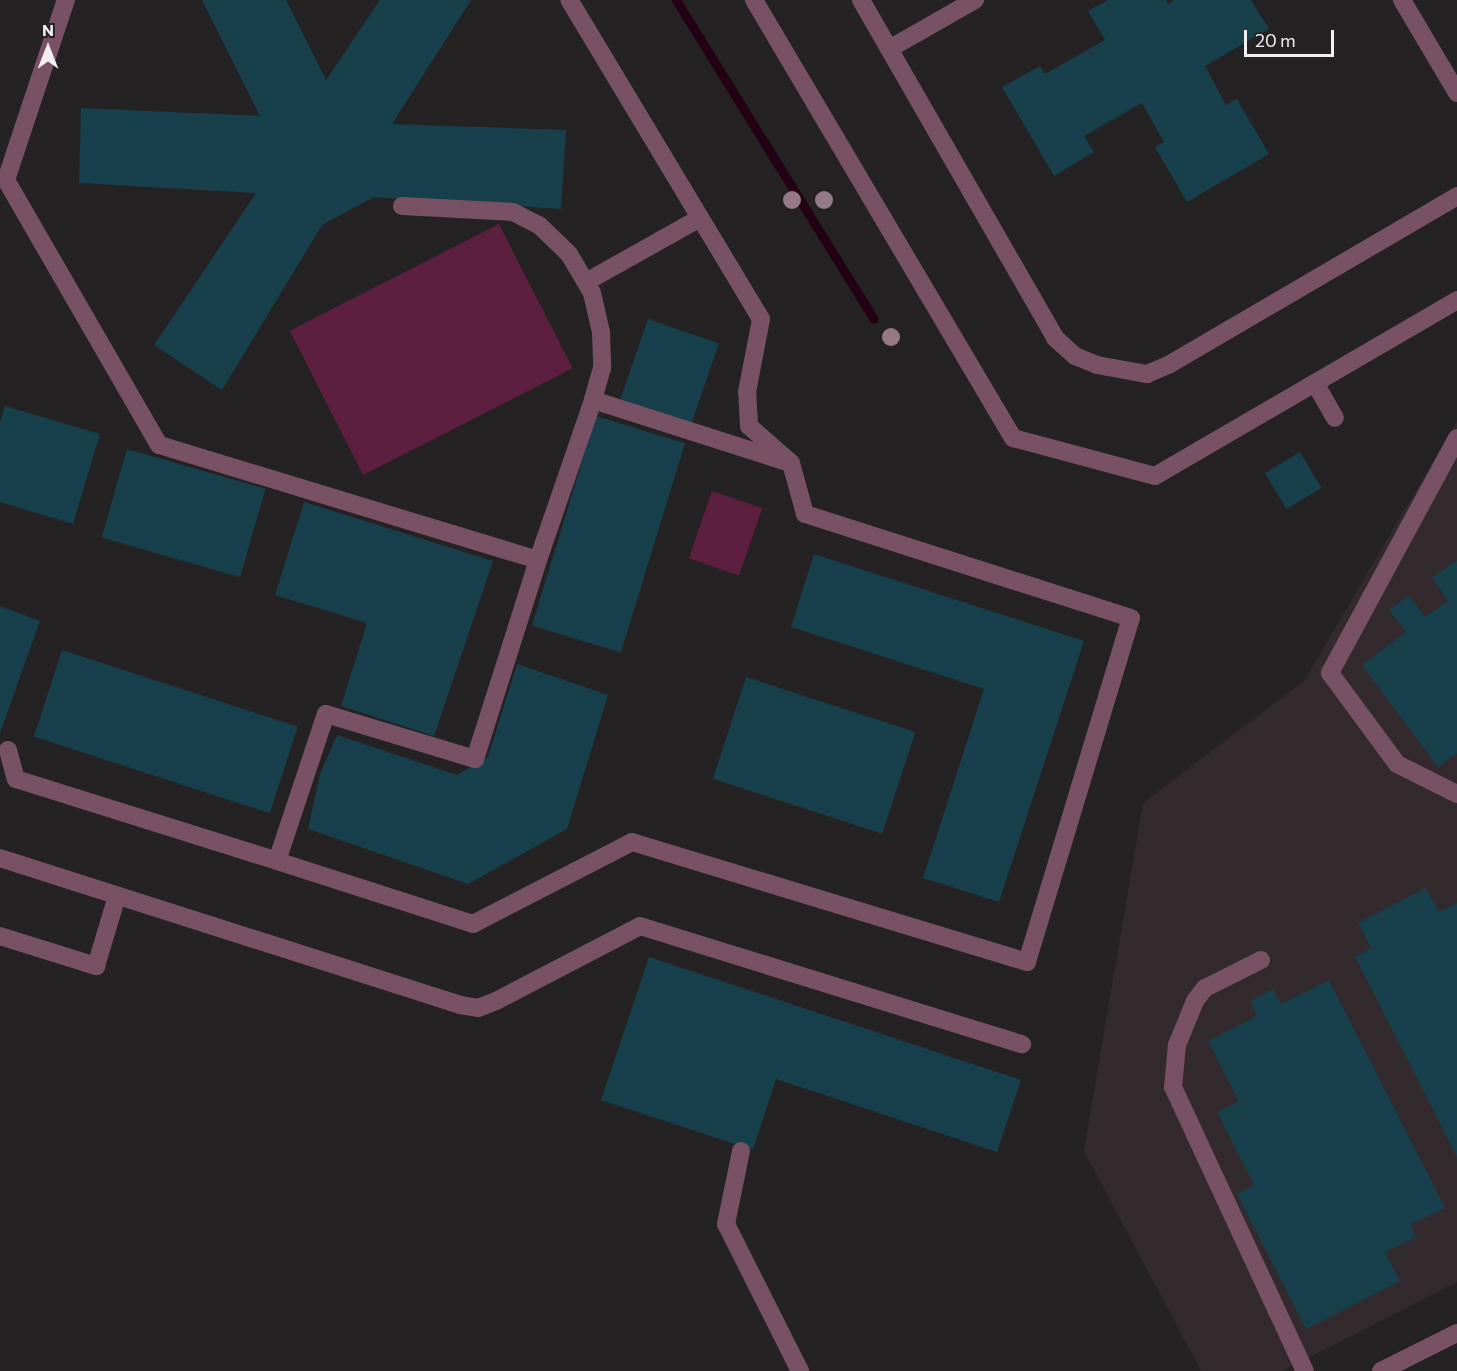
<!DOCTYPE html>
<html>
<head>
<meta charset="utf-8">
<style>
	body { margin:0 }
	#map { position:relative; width:1457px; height:1371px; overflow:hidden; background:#252223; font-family:Commissioner,sans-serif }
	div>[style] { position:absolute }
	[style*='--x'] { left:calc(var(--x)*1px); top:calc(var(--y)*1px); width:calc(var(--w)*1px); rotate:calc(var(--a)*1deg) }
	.built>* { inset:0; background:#332a2e }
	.green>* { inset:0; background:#5c1f40; transform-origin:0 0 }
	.stream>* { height:9px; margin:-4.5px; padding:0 4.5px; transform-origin:4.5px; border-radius:4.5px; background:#230013 }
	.building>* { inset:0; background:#17404c; transform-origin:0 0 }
	.minor>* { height:18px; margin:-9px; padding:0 9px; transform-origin:9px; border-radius:9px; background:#785264 }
	.trees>* { width:18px; height:18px; margin:-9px; border-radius:50%; background:#957985 }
	span { translate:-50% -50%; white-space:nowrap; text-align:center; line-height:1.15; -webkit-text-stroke:4.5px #252223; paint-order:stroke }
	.north { position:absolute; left:18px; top:18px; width:60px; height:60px; -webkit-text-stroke:4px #252223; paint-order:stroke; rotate:0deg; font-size:16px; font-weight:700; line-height:24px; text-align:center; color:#f1eff0 }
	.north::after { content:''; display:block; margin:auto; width:21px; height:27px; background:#f1eff0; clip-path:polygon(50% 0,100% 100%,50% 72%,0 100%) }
	.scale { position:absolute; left:1244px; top:30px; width:90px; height:27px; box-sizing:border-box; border:3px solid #f1eff0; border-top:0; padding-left:8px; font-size:18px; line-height:21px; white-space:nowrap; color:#f1eff0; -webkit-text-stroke:4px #252223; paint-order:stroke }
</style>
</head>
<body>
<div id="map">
	<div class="built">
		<div style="clip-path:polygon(1457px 421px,1457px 1282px,1282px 1371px,1201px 1371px,1084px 1151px,1143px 803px,1304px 681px)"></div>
	</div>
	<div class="green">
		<div style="left:499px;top:224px;width:162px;height:235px;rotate:63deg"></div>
		<div style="left:712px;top:491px;width:53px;height:71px;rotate:19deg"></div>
	</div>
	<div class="stream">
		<div style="--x:676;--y:0;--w:375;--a:58.2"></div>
	</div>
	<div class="building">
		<div style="clip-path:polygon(202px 0,286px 0,326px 80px,380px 0,471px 0,392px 124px,566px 130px,561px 209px,374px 197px,322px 225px,222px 390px,154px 345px,256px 193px,79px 183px,81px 108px,260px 116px)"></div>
		<div style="clip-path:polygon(1108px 0,1166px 0,1168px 4px,1174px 0,1251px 0,1269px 29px,1205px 66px,1226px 105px,1237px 99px,1269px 154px,1187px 202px,1155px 147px,1164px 142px,1142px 103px,1084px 136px,1094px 152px,1054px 176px,1002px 87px,1040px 66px,1045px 74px,1105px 40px,1088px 11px)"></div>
		<div style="left:648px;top:319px;width:75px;height:88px;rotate:19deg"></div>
		<div style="clip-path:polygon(5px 406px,100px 434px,73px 524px,0 502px,0 422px)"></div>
		<div style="left:596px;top:416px;width:93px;height:219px;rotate:17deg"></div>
		<div style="left:127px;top:449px;width:144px;height:92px;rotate:16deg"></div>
		<div style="left:1300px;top:452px;width:42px;height:41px;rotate:59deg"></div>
		<div style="clip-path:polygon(304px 502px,493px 561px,434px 736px,341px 706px,367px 623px,275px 595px)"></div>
		<div style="clip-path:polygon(814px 554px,1084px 641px,999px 902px,923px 878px,984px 689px,791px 627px)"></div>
		<div style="clip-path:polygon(1457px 560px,1457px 753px,1438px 767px,1362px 665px,1406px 632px,1389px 610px,1409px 595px,1425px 617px,1448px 601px,1432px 578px)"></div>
		<div style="clip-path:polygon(0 606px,40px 621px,0 733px)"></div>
		<div style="left:62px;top:650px;width:248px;height:91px;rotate:18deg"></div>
		<div style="clip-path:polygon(517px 664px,608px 695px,567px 829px,468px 884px,308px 829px,320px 774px,337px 735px,457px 775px,488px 757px)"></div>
		<div style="left:746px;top:677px;width:178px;height:107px;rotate:18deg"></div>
		<div style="clip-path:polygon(1426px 888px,1439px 912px,1457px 903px,1457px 1157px,1355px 957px,1371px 948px,1358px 923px)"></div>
		<div style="clip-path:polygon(649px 957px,1021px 1080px,997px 1152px,776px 1079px,753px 1150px,601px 1100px)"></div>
		<div style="clip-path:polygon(1329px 980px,1445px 1208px,1410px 1225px,1416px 1237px,1385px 1252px,1400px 1281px,1306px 1329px,1237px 1194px,1254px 1185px,1217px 1112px,1239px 1102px,1208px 1041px,1257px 1016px,1250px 1001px,1273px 989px,1281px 1004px)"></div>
	</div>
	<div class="minor">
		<div style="--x:754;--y:0;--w:509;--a:59.4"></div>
		<div style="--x:1013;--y:438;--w:147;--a:15"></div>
		<div style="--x:1155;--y:476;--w:350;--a:-30.2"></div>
		<div style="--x:861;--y:0;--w:390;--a:60.1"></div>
		<div style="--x:1055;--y:338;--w:27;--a:42"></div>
		<div style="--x:1075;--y:356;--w:24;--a:22"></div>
		<div style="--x:1097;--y:365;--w:51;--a:10.2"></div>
		<div style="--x:1147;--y:374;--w:25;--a:-23"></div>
		<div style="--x:1170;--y:364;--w:333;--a:-30.3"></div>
		<div style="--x:1402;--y:0;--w:108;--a:59.4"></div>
		<div style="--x:889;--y:49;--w:99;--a:-29.7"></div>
		<div style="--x:402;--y:206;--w:111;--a:3.1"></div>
		<div style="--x:513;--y:212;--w:29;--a:27"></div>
		<div style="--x:539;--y:225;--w:42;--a:44"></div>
		<div style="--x:569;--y:254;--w:45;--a:59.5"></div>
		<div style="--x:592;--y:293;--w:40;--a:77"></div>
		<div style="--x:601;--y:332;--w:36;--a:88"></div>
		<div style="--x:602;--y:368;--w:33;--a:106"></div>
		<div style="--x:593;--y:400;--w:201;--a:17.7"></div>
		<div style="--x:586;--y:282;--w:131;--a:-29.3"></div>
		<div style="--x:1315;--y:383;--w:40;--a:60.3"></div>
		<div style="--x:1457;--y:438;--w:267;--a:118.4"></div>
		<div style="--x:1330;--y:673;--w:113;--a:53.6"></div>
		<div style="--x:1397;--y:764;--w:67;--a:26.6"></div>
		<div style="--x:538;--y:560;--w:169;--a:-71"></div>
		<div style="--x:8;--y:750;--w:30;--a:75"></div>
		<div style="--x:16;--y:779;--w:274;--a:17.4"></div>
		<div style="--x:277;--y:861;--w:155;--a:-71.6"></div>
		<div style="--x:326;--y:714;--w:156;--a:16.8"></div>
		<div style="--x:475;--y:759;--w:209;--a:-72.4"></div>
		<div style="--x:538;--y:560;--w:396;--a:-163.1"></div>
		<div style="--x:159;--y:445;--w:306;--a:-120"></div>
		<div style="--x:6;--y:180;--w:190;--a:-71.6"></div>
		<div style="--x:0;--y:858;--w:483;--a:17.7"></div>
		<div style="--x:460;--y:1005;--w:18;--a:9"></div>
		<div style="--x:478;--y:1008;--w:19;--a:-21"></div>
		<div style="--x:496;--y:1001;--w:162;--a:-27.5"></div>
		<div style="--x:640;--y:926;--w:400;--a:17.2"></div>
		<div style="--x:277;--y:861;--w:206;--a:17.8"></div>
		<div style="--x:473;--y:924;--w:179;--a:-27.3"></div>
		<div style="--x:632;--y:842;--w:413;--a:16.9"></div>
		<div style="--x:1027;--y:962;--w:359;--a:-73.2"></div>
		<div style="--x:1131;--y:618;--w:342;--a:-162.3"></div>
		<div style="--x:805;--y:514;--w:53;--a:-105.4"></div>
		<div style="--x:791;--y:463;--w:56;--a:-138.6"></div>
		<div style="--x:749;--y:426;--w:34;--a:-93"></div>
		<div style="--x:747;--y:392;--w:74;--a:-79.1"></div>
		<div style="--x:761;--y:319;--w:372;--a:-121"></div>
		<div style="--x:0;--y:936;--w:101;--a:17.4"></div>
		<div style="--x:96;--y:966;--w:73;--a:-73.3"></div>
		<div style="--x:1261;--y:960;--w:63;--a:153.4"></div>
		<div style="--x:1205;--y:988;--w:16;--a:128"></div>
		<div style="--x:1195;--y:1001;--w:48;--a:112.2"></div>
		<div style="--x:1177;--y:1045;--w:42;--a:95.4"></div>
		<div style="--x:1173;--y:1087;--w:313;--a:65.1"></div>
		<div style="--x:741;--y:1151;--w:75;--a:101.6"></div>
		<div style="--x:726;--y:1224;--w:165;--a:63.3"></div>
		<div style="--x:1381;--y:1371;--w:85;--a:-26.6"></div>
	</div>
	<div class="trees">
		<div style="left:792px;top:200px"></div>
		<div style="left:824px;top:200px"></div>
		<div style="left:891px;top:337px"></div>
	</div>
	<div class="north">N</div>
	<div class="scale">20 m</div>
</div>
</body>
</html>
